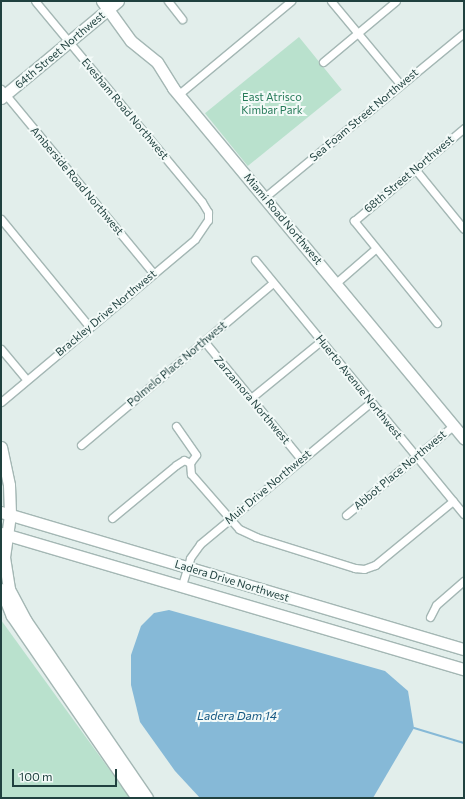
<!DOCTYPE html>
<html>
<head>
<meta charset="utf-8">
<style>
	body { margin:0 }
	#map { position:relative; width:465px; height:799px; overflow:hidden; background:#e2eeeb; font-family:Commissioner,sans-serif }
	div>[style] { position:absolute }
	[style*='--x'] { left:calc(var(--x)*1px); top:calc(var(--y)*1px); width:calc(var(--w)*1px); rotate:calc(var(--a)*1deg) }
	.green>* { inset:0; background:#b9e1cd; transform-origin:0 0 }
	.water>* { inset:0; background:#86b9d7 }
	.stream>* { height:2px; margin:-1px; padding:0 1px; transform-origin:1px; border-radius:1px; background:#86b9d7 }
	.roads { filter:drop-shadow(1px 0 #a4b7b4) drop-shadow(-1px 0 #a4b7b4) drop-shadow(0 1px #a4b7b4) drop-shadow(0 -1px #a4b7b4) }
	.street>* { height:7px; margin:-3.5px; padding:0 3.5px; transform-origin:3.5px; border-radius:3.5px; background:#fff }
	.secondary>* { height:11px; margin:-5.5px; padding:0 5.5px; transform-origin:5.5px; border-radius:5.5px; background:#fff }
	span { translate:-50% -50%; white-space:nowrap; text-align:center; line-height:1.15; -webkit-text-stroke:4px #f3faf8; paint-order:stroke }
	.street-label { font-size:11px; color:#20413f }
	.park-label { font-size:11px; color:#277b5a }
	.water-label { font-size:12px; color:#155882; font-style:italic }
	.frame { position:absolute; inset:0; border:2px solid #20413f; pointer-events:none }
	.scale { position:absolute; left:12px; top:769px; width:105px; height:18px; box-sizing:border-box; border:2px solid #20413f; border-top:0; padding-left:5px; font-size:12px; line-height:14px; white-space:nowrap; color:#20413f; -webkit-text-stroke:3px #f3faf8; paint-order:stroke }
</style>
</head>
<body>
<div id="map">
	<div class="green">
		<div style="left:299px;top:37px;width:68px;height:121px;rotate:51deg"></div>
		<div style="clip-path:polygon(1px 620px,130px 798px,1px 798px)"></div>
	</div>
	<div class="water">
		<div style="clip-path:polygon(169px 610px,385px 671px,408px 691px,414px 728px,373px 798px,200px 798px,175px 771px,140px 722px,131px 685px,131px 655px,141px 626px,154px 613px)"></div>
	</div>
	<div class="stream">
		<div style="--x:414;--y:728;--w:52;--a:16.7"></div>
	</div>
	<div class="roads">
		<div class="street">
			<div style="--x:168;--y:1;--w:23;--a:52"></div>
			<div style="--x:331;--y:1;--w:109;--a:50.2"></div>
			<div style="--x:323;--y:62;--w:95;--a:-39.9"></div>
			<div style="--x:1;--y:89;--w:239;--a:50.4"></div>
			<div style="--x:179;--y:94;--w:146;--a:-39.7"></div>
			<div style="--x:415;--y:169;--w:77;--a:50.8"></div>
			<div style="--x:265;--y:197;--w:258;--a:-39.5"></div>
			<div style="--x:1;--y:219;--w:139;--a:50.6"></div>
			<div style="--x:255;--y:260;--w:329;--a:50.6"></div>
			<div style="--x:336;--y:283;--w:52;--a:-41.1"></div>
			<div style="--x:437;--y:323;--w:132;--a:-129.1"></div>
			<div style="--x:354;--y:221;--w:144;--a:-40.2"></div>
			<div style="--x:204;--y:341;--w:153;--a:50.6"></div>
			<div style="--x:1;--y:349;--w:40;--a:50"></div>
			<div style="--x:251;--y:398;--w:90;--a:-39.2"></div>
			<div style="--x:1;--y:402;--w:253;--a:-40"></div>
			<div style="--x:195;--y:239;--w:23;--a:-56"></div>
			<div style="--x:208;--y:220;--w:8;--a:-90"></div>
			<div style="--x:208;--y:212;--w:12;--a:-121"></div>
			<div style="--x:202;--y:202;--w:261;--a:-129.7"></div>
			<div style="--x:176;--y:426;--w:35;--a:55"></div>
			<div style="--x:196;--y:455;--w:10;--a:127"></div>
			<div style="--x:190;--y:463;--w:11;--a:85"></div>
			<div style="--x:191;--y:474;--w:73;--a:48.9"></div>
			<div style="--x:239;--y:529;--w:19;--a:25"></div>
			<div style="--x:256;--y:537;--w:104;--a:17.4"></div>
			<div style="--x:355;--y:568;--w:9;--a:6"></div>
			<div style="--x:364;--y:569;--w:12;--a:-20"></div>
			<div style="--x:375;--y:565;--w:101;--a:-39.4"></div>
			<div style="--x:81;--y:445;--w:251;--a:-40.2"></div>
			<div style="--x:346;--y:515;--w:141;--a:-39.8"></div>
			<div style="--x:112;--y:518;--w:83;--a:-39.6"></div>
			<div style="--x:176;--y:465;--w:9;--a:-32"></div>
			<div style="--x:184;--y:460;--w:7;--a:27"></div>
			<div style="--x:182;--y:585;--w:28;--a:-73"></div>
			<div style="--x:190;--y:558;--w:17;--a:-54"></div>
			<div style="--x:200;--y:544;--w:222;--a:-39.7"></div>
			<div style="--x:430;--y:617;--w:13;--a:-63"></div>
			<div style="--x:436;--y:605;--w:37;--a:-41"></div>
		</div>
		<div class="secondary">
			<div style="--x:102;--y:1;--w:49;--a:54.1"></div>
			<div style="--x:131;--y:41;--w:33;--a:39"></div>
			<div style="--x:157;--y:62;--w:31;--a:58"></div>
			<div style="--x:173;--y:88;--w:456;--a:50.3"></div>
			<div style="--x:1;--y:98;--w:152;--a:-39.7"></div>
			<div style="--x:1;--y:447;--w:39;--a:78"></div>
			<div style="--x:9;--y:485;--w:30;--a:88"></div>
			<div style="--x:10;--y:515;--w:42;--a:98.1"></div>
			<div style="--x:4;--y:557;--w:32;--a:81"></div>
			<div style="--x:9;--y:589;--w:36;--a:62"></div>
			<div style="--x:26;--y:621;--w:214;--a:55.6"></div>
			<div style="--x:1;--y:512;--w:483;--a:16.5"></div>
			<div style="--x:1;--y:533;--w:483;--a:16.4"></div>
			<div style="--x:1;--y:589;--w:29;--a:68"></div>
			<div style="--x:12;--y:616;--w:221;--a:55.5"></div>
		</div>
	</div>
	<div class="street-label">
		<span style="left:60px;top:50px;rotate:-40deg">64th Street Northwest</span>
		<span style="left:125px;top:109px;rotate:50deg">Evesham Road Northwest</span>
		<span style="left:364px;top:115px;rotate:-40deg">Sea Foam Street Northwest</span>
		<span style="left:409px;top:174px;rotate:-40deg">68th Street Northwest</span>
		<span style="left:77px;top:181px;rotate:50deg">Amberside Road Northwest</span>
		<span style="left:283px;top:219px;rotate:50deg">Miami Road Northwest</span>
		<span style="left:106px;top:313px;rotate:-40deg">Brackley Drive Northwest</span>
		<span style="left:177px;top:364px;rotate:-40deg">Polmelo Place Northwest</span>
		<span style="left:359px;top:387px;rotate:51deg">Huerto Avenue Northwest</span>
		<span style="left:252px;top:400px;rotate:50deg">Zarzamora Northwest</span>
		<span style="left:400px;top:470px;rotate:-40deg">Abbot Place Northwest</span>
		<span style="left:268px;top:487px;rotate:-40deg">Muir Drive Northwest</span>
		<span style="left:232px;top:581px;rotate:17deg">Ladera Drive Northwest</span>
	</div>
	<div class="park-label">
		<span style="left:272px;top:104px">East Atrisco<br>Kimbar Park</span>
	</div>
	<div class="water-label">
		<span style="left:237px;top:716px">Ladera Dam 14</span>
	</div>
	<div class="frame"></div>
	<div class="scale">100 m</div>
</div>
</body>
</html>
